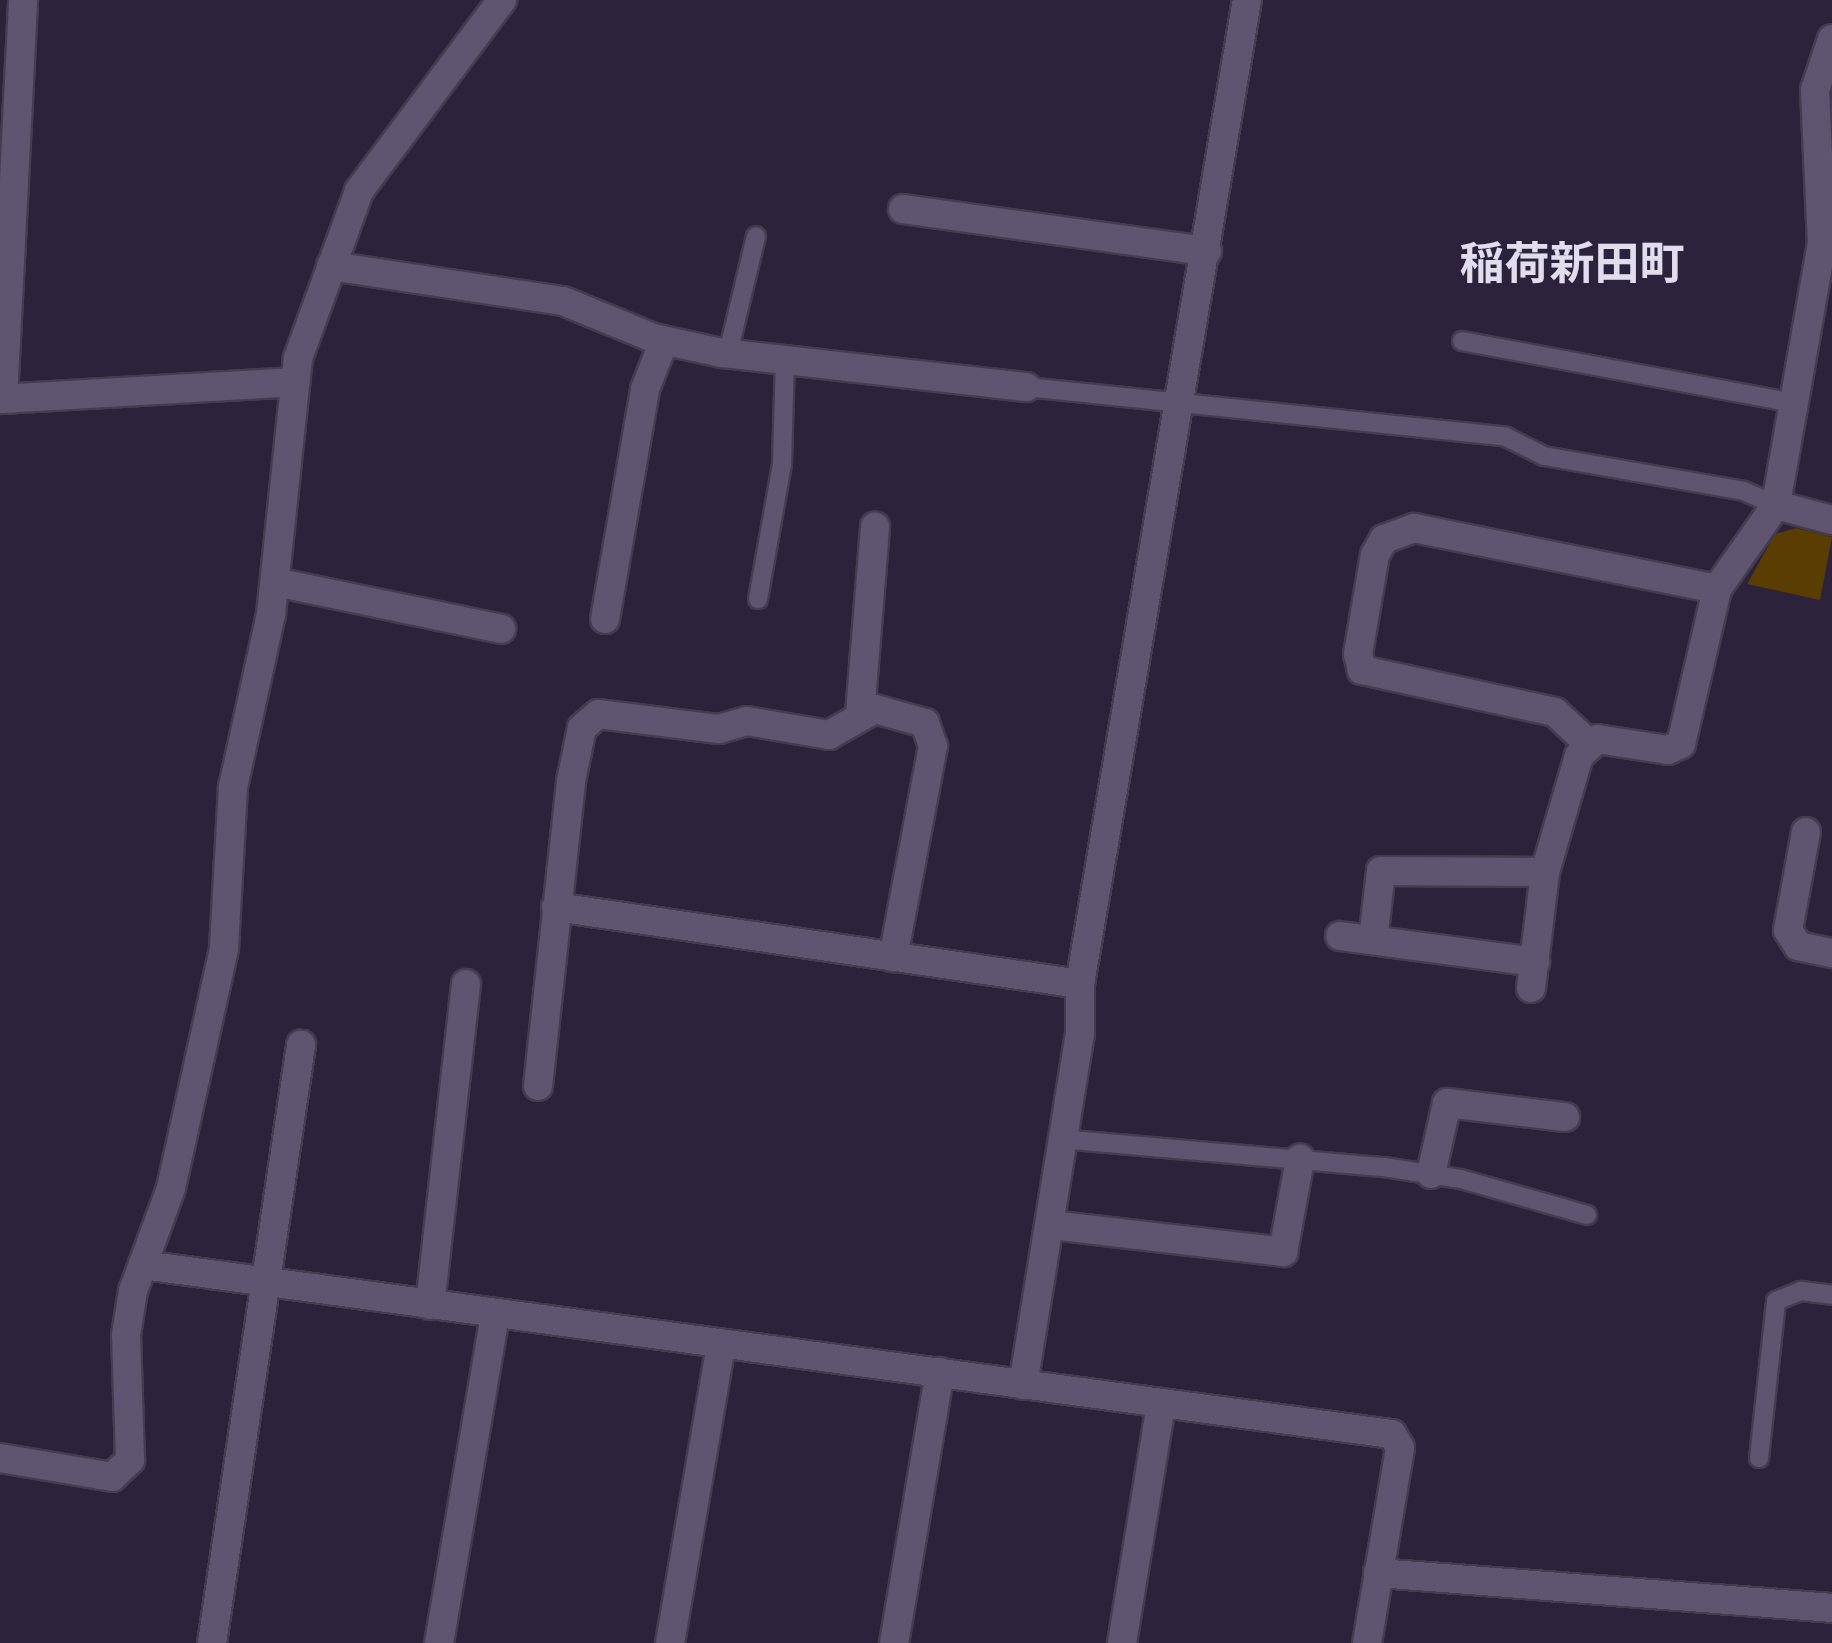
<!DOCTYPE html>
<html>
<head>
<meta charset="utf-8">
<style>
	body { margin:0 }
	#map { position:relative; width:1832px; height:1643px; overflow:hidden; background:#2c223b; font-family:Spectral,"Noto Sans JP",serif }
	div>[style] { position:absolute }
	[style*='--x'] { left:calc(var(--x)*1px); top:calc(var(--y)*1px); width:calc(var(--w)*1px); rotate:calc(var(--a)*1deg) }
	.green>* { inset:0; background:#5a3d00 }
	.roads { filter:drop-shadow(2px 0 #463c52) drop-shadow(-2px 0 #463c52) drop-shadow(0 2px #463c52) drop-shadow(0 -2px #463c52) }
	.service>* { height:18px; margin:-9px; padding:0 9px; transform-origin:9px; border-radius:9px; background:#605571 }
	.minor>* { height:28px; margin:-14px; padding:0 14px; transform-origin:14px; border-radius:14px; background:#605571 }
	span { translate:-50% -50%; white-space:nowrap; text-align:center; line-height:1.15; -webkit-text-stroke:10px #2c223b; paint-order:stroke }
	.quarter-label { font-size:45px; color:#e2dced; font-weight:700 }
</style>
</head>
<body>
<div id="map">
	<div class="green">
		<div style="clip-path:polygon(1796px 528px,1832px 537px,1820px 600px,1747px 584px,1775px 534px)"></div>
	</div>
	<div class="roads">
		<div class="service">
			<div style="--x:1462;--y:341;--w:336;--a:10.6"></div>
			<div style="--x:728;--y:353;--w:120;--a:-76.5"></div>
			<div style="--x:1026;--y:387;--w:483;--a:5.9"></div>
			<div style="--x:1506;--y:437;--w:42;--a:26.6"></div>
			<div style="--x:1544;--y:456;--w:203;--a:9.9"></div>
			<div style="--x:1744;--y:491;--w:35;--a:24"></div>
			<div style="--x:758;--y:599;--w:137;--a:-79.9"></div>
			<div style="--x:782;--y:464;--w:105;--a:-88.4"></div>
			<div style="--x:1061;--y:1139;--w:324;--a:5"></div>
			<div style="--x:1384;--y:1167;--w:78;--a:8.9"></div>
			<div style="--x:1461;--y:1179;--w:131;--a:15.9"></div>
			<div style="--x:1759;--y:1458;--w:158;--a:-83.8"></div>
			<div style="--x:1776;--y:1301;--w:27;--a:-22"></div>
			<div style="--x:1801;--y:1291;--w:31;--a:7"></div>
		</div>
		<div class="minor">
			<div style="--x:1832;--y:39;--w:54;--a:108.4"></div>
			<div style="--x:1815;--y:90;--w:153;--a:87.4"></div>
			<div style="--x:1822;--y:243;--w:266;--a:100"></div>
			<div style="--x:1776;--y:505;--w:58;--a:15"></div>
			<div style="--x:903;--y:209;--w:307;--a:7.9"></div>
			<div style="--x:331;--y:266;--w:235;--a:8.6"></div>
			<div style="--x:563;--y:301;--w:97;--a:22.3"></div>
			<div style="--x:653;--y:338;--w:71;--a:12.3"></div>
			<div style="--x:722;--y:353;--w:306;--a:6.4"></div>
			<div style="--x:3;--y:398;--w:399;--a:-87.1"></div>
			<div style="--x:0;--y:399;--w:296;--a:-3.3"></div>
			<div style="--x:275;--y:582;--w:231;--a:11.7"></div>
			<div style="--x:605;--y:619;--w:233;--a:-80.1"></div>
			<div style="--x:645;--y:389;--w:52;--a:-68.4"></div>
			<div style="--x:860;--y:714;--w:188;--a:-85.4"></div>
			<div style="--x:1588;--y:743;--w:45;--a:-136.8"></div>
			<div style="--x:1555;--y:712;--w:198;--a:-167.7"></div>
			<div style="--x:1362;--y:670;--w:16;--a:-104"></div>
			<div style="--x:1358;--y:654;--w:100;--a:-80.3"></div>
			<div style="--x:1375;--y:555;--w:18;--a:-61"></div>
			<div style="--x:1384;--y:539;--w:32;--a:-20"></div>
			<div style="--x:1414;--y:528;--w:309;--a:11.4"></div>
			<div style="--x:1806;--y:832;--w:100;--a:100.4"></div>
			<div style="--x:1788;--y:930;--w:19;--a:58"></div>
			<div style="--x:1798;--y:946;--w:35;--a:12"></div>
			<div style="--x:556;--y:907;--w:530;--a:8.36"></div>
			<div style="--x:1340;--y:936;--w:197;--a:7.6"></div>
			<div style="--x:1373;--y:940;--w:69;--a:-83.4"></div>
			<div style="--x:1381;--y:871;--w:164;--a:0.3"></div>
			<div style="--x:1531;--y:988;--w:117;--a:-83.1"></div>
			<div style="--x:1545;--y:872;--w:121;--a:-73.7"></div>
			<div style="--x:1579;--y:756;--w:25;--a:-43"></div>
			<div style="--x:1597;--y:739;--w:72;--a:8.8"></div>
			<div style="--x:1668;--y:750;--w:14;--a:-25"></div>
			<div style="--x:1681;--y:744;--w:159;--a:-76.9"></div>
			<div style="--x:1717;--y:589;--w:103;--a:-54.9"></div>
			<div style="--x:538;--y:1086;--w:307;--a:-83.8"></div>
			<div style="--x:571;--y:781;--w:54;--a:-78.3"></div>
			<div style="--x:582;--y:728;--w:21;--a:-41"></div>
			<div style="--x:598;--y:714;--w:122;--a:7.1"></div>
			<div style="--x:719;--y:729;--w:29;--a:-16"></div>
			<div style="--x:747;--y:721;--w:83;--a:9.7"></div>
			<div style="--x:829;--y:735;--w:53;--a:-29.5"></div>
			<div style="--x:875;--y:709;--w:52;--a:15.6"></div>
			<div style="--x:925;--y:723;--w:24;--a:71"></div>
			<div style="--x:933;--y:746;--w:215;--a:100.7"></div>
			<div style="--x:1431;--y:1174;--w:73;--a:-77.3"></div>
			<div style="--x:1447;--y:1103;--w:119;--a:6.8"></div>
			<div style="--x:1051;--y:1225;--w:234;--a:6.6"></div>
			<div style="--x:1283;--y:1252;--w:95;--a:-79.6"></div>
			<div style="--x:143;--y:1265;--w:1260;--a:7.71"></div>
			<div style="--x:1392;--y:1434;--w:16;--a:60"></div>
			<div style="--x:1400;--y:1448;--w:198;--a:99.6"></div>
			<div style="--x:430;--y:1305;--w:323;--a:-83.6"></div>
			<div style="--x:1023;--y:1385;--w:355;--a:-80.8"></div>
			<div style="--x:1080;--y:1035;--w:51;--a:-90"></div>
			<div style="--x:1080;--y:984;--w:998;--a:-80.37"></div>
			<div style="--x:0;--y:1458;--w:114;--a:9.6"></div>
			<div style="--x:112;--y:1477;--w:25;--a:-43"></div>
			<div style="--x:130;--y:1460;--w:125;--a:-91.8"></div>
			<div style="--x:126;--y:1335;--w:45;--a:-81"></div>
			<div style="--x:133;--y:1291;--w:110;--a:-69.7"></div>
			<div style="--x:171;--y:1188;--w:246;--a:-77.5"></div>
			<div style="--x:224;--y:948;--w:161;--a:-86.8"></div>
			<div style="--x:233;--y:787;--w:177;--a:-77.6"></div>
			<div style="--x:271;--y:614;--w:257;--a:-84"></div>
			<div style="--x:298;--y:358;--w:178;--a:-69.9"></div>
			<div style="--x:359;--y:191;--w:239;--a:-53.2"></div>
			<div style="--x:1378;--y:1573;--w:455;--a:4.4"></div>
			<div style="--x:212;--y:1643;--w:605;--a:-81.53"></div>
			<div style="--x:439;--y:1643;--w:334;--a:-80.3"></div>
			<div style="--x:670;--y:1643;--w:303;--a:-80.3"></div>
			<div style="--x:894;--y:1643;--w:275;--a:-80.4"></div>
			<div style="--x:1122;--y:1643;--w:242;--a:-80.7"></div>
		</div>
	</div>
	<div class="quarter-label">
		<span style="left:1572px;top:266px">稲荷新田町</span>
	</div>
</div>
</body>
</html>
